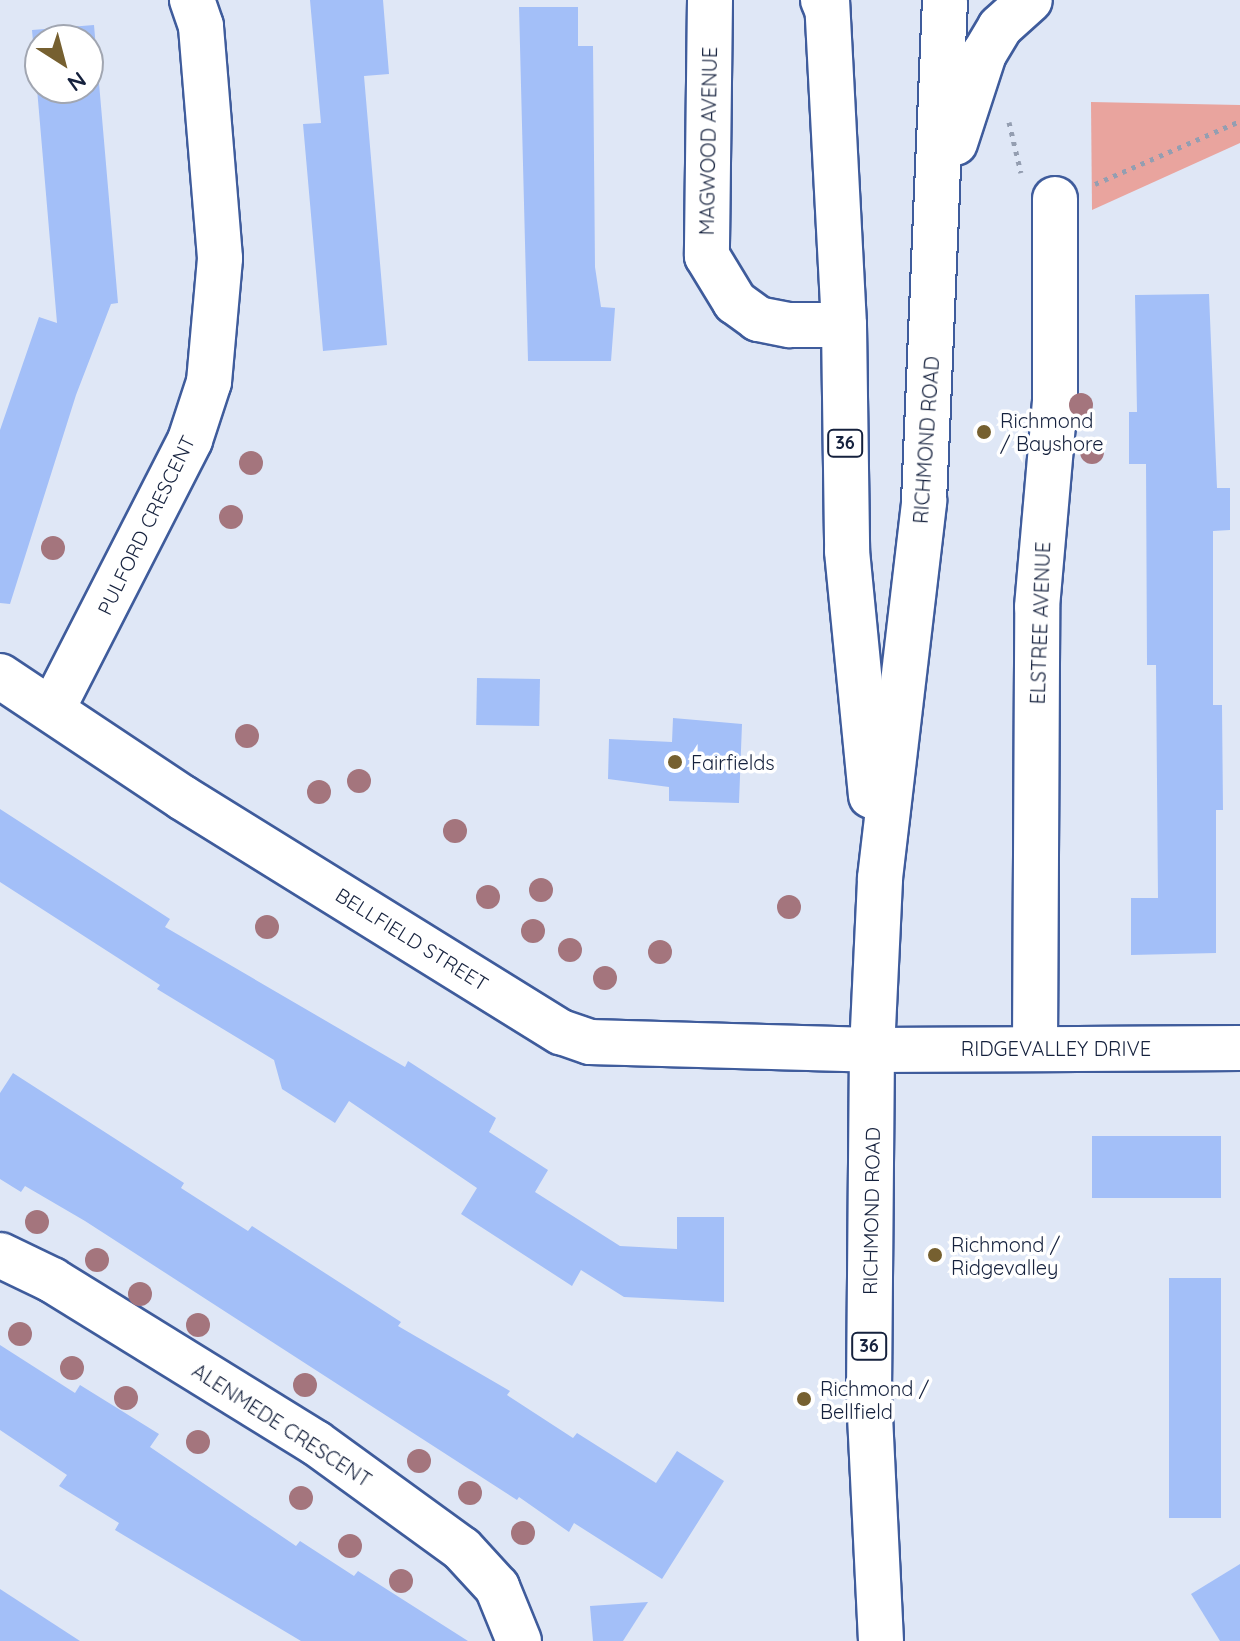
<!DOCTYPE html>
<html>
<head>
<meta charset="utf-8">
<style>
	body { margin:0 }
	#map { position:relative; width:1240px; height:1641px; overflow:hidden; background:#dfe7f6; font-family:Quicksand,sans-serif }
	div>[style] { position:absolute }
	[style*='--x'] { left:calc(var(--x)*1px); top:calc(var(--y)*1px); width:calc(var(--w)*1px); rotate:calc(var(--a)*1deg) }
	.green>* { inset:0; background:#e9a49e }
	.building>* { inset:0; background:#a3bff8; transform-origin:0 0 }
	.path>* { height:5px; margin-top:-2.5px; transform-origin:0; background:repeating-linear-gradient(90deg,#949eb1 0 4px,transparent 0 10px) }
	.roads { filter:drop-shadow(2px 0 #3f5c9c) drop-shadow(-2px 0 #3f5c9c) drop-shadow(0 2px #3f5c9c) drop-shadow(0 -2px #3f5c9c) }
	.minor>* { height:44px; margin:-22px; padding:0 22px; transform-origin:22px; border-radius:22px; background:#fff }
	.major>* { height:44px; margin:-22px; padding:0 22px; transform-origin:22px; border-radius:22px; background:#fff }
	.highway>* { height:44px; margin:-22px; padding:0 22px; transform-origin:22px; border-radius:22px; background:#fff }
	.trees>* { width:24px; height:24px; margin:-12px; border-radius:50%; background:#a4757d }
	.dots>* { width:22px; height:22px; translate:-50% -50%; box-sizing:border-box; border:4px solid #fff; border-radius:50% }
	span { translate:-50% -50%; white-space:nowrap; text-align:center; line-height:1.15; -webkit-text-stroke:7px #fff; paint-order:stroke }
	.shield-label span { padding:2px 6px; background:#fff; border:2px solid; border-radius:6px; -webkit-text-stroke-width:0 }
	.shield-label { font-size:18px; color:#15213d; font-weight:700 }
	.street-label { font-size:20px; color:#15213d }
	.poi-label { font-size:20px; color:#15213d }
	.left { translate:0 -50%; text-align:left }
	.north { position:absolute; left:24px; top:24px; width:80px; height:80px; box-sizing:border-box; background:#fff; border:2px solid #a1a6b1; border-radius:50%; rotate:144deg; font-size:22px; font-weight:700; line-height:32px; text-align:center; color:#15213d }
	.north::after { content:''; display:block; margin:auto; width:28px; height:36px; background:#766030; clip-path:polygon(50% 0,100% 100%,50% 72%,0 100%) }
</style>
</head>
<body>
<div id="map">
	<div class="green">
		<div style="clip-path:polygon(1091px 102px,1240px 105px,1240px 143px,1092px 210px)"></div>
	</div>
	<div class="building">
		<div style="clip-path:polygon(310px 0,383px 0,389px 74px,364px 76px,387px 345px,323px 351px,303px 124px,321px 123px)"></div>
		<div style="clip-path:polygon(519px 7px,578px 7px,578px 46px,593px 46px,595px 267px,601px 307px,615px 308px,611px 361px,528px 361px)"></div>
		<div style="clip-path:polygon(evenodd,94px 25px,118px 303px,111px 304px,76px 395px,10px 604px,0 603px,0 430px,39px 317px,57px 323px,32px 30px,94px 25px,40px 40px,88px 40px,88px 88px,40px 88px,40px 40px)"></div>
		<div style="clip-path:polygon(1209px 294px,1217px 488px,1230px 488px,1230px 530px,1213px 531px,1213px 705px,1222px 705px,1223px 810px,1216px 810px,1216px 953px,1131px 955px,1131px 898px,1158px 898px,1156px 665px,1147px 665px,1146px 464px,1129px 464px,1129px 412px,1137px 412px,1135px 295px)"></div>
		<div style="left:477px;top:678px;width:63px;height:47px;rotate:1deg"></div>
		<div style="clip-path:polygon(673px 718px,742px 724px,739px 803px,669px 801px,669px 787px,608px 779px,609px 739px,672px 742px)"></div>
		<div style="clip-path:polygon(0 809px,170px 919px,165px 927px,405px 1067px,408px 1061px,496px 1118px,489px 1132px,548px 1170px,535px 1192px,620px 1246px,677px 1249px,677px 1217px,724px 1217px,724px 1302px,624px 1297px,581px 1270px,572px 1286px,461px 1214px,477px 1188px,349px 1101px,335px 1123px,282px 1089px,274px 1060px,157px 989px,160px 985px,0 882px)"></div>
		<div style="clip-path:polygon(13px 1073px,184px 1183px,181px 1188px,248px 1231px,252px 1226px,401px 1322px,398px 1326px,510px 1391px,507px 1395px,573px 1438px,577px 1433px,656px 1483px,677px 1451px,724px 1481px,662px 1579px,574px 1523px,569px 1532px,519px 1497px,517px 1500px,85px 1221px,25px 1186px,21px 1192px,0 1179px,0 1093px)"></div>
		<div style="left:1221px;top:1136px;width:62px;height:129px;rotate:90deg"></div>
		<div style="left:1169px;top:1278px;width:52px;height:240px"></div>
		<div style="clip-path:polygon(0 1345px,75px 1393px,80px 1385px,159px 1434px,150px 1447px,296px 1546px,300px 1541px,354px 1576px,358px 1571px,468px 1641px,301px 1641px,115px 1530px,119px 1523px,59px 1486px,67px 1475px,0 1430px)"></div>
		<div style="clip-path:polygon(1240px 1564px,1240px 1641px,1220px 1641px,1191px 1594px)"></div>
		<div style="clip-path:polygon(0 1589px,80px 1641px,0 1641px)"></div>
		<div style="clip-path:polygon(648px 1602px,623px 1641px,593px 1641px,590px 1606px)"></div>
	</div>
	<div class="path">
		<div style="--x:1009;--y:122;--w:52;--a:76.8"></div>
		<div style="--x:1095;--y:184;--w:158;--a:-23.5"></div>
	</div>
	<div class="roads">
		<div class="minor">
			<div style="--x:710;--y:0;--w:256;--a:90.7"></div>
			<div style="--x:707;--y:256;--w:54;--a:58.7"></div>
			<div style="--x:735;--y:302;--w:29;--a:36"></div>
			<div style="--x:758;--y:319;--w:33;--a:11"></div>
			<div style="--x:790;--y:325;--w:54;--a:0"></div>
			<div style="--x:0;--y:676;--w:220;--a:33.7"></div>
			<div style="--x:183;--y:798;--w:445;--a:31.8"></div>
			<div style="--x:561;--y:1032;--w:31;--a:19"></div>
			<div style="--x:590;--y:1042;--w:282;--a:1.6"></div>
			<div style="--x:872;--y:1050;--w:368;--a:-0.3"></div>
			<div style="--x:53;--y:708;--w:301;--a:-62.9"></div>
			<div style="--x:190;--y:440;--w:61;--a:-71.9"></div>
			<div style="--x:209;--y:382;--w:124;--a:-84.9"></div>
			<div style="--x:220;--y:258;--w:233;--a:-94.7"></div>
			<div style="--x:201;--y:26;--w:28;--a:-109"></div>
			<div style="--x:1035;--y:1047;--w:440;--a:-89.7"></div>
			<div style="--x:1037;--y:607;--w:207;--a:-85"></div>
			<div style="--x:1055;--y:401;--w:202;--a:-90"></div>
			<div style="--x:0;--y:1255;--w:58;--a:25.7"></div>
			<div style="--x:52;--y:1280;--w:310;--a:31.7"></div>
			<div style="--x:316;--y:1443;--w:180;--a:36"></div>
			<div style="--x:462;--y:1549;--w:52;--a:47.4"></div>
			<div style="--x:497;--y:1587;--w:58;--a:67.8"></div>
		</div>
		<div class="major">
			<div style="--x:827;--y:0;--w:325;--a:87"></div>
			<div style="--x:844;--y:325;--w:226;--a:89.2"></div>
			<div style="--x:847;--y:551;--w:246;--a:84.4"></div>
			<div style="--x:955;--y:143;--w:94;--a:-72"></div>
			<div style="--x:984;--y:54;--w:31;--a:-59"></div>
			<div style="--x:1000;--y:27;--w:40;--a:-42"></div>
			<div style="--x:881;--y:1641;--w:249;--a:-92.8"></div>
			<div style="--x:869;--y:1392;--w:342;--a:-89.5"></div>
			<div style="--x:872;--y:1050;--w:172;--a:-87.3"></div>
			<div style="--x:880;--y:878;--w:380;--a:-83.3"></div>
			<div style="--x:924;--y:501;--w:501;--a:-87.6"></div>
		</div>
		<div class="highway">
			<div style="--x:823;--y:0;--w:8;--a:67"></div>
		</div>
	</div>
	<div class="trees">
		<div style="left:1081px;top:405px"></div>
		<div style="left:1092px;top:452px"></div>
		<div style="left:251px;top:463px"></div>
		<div style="left:231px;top:517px"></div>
		<div style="left:53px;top:548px"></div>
		<div style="left:247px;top:736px"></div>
		<div style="left:359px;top:781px"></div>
		<div style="left:319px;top:792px"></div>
		<div style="left:455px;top:831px"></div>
		<div style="left:541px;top:890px"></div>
		<div style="left:488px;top:897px"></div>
		<div style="left:789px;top:907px"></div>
		<div style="left:267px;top:927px"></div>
		<div style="left:533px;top:931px"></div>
		<div style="left:570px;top:950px"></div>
		<div style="left:660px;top:952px"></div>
		<div style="left:605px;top:978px"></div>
		<div style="left:37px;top:1222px"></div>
		<div style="left:97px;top:1260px"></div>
		<div style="left:140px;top:1294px"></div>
		<div style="left:198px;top:1325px"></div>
		<div style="left:20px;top:1334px"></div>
		<div style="left:72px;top:1368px"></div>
		<div style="left:305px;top:1385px"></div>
		<div style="left:126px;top:1398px"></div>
		<div style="left:198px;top:1442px"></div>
		<div style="left:419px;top:1461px"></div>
		<div style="left:470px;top:1493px"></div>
		<div style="left:301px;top:1498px"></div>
		<div style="left:523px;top:1533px"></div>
		<div style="left:350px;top:1546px"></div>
		<div style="left:401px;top:1581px"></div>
	</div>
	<div class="dots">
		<div style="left:984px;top:432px;background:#766030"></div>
		<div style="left:675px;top:762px;background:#766030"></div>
		<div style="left:935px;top:1255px;background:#766030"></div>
		<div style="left:804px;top:1399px;background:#766030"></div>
	</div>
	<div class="shield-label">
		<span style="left:845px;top:443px">36</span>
		<span style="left:869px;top:1346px">36</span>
	</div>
	<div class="street-label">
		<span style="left:708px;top:141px;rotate:-89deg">MAGWOOD AVENUE</span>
		<span style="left:926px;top:440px;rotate:-86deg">RICHMOND ROAD</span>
		<span style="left:146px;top:525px;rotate:-64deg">PULFORD CRESCENT</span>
		<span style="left:1040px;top:623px;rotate:-88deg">ELSTREE AVENUE</span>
		<span style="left:412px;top:939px;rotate:32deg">BELLFIELD STREET</span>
		<span style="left:1056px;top:1048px">RIDGEVALLEY DRIVE</span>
		<span style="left:871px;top:1211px;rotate:-89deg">RICHMOND ROAD</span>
		<span style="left:282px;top:1425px;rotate:33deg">ALENMEDE CRESCENT</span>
	</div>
	<div class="poi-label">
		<span class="left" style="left:1000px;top:432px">Richmond<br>/ Bayshore</span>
		<span class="left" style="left:691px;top:762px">Fairfields</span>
		<span class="left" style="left:951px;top:1256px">Richmond /<br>Ridgevalley</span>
		<span class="left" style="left:820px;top:1400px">Richmond /<br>Bellfield</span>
	</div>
	<div class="north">N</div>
</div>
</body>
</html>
